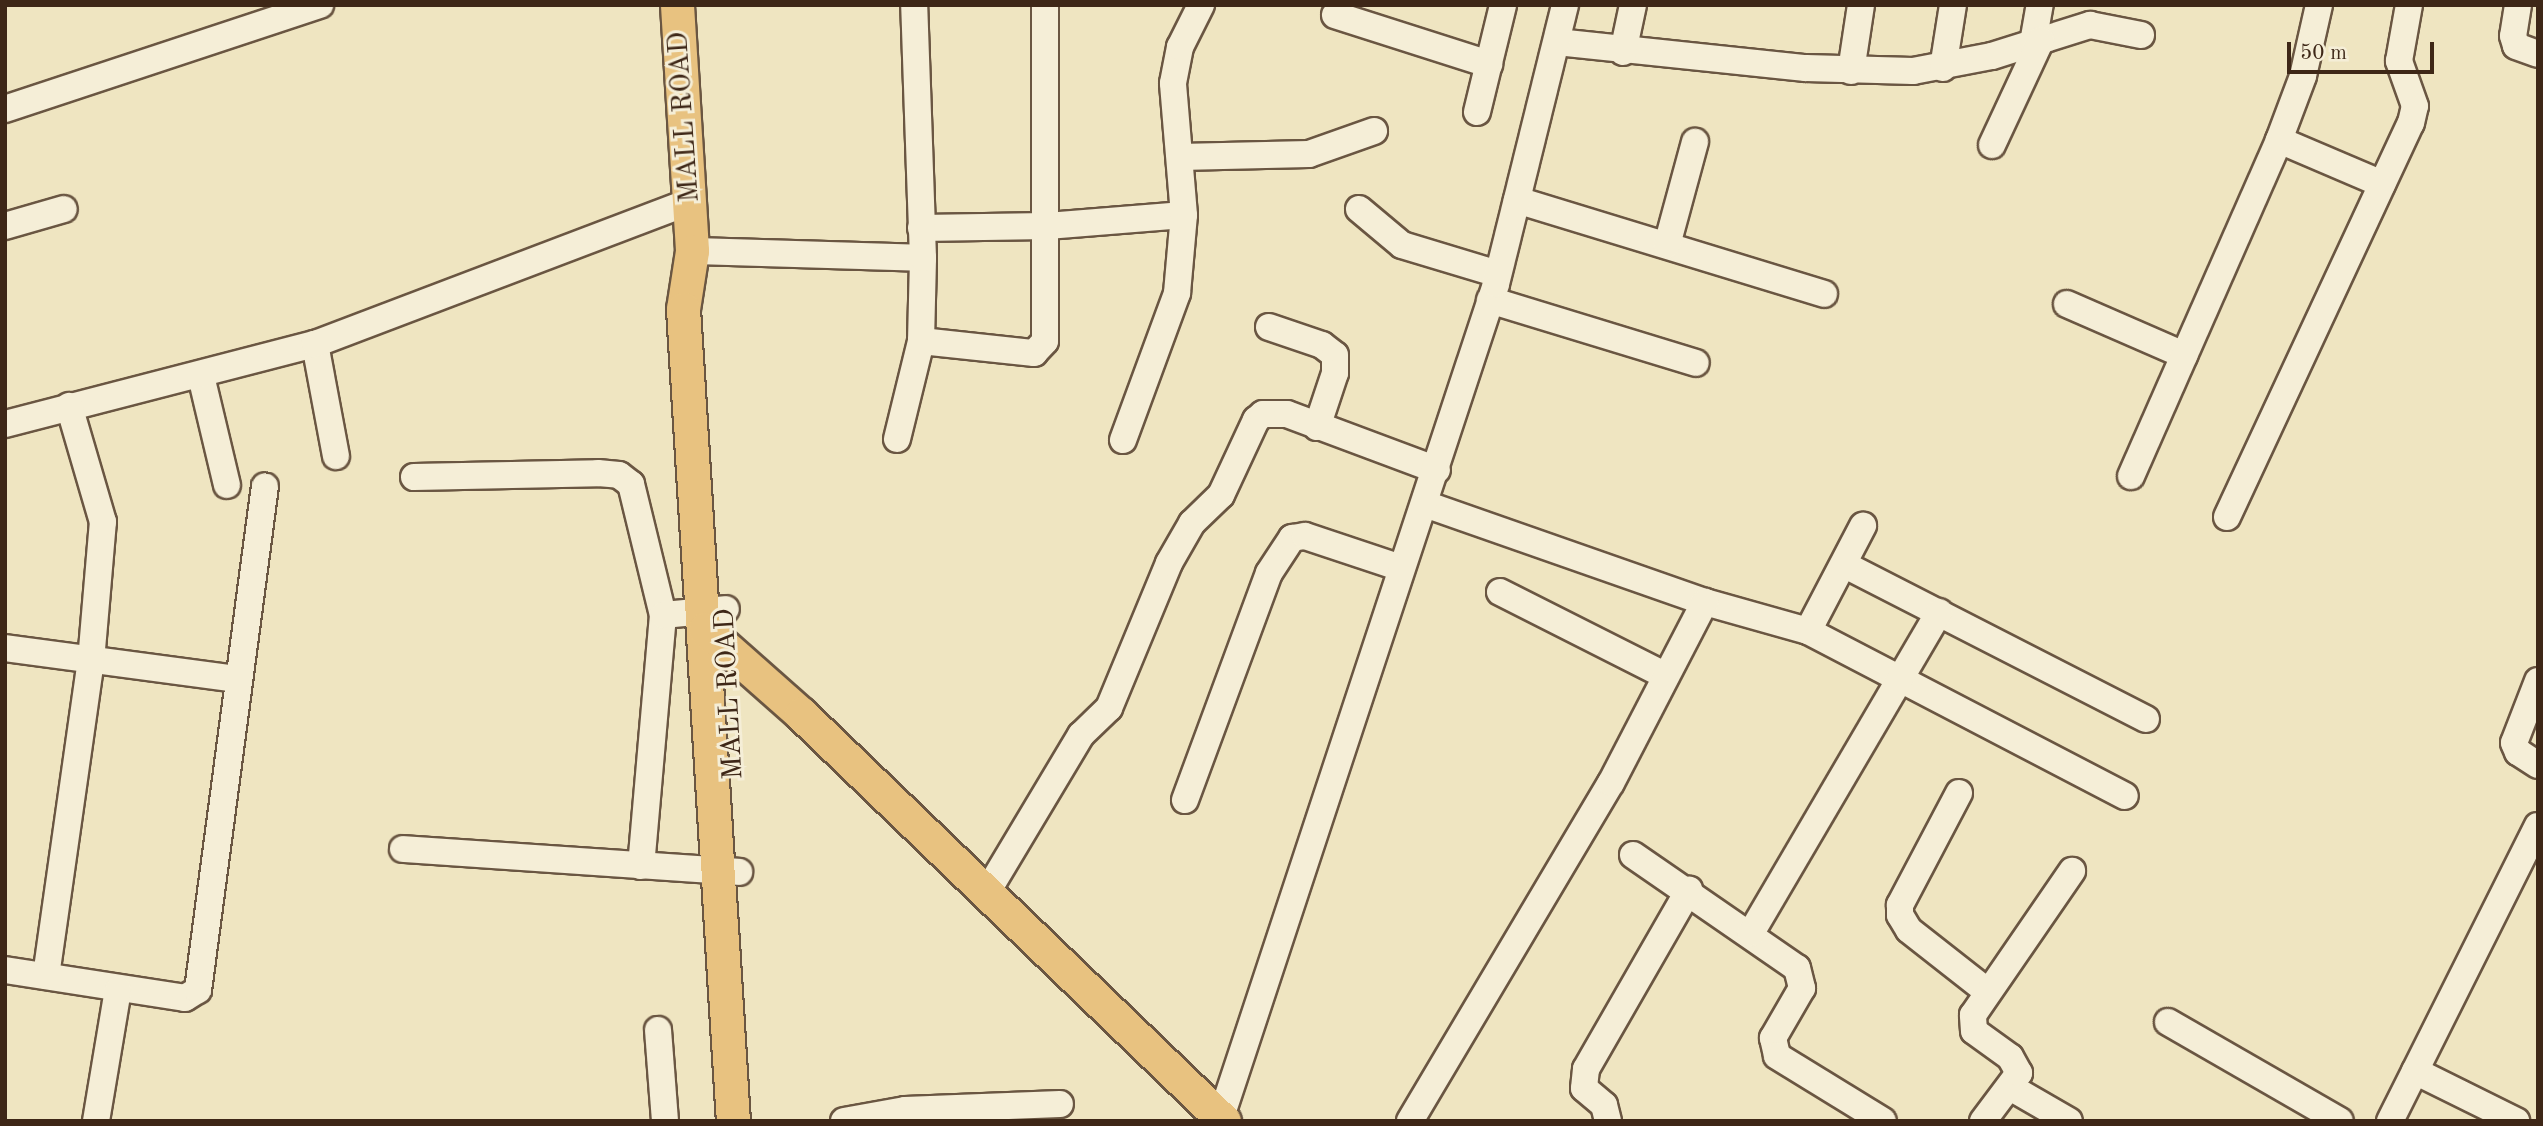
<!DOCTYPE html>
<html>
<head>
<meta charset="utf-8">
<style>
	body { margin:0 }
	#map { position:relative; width:2543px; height:1126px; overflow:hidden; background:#efe5c1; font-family:"Old Standard TT",serif }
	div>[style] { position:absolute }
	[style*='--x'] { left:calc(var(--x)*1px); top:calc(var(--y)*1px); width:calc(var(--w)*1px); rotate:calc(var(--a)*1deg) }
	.roads { filter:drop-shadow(2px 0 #6a5642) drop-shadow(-2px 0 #6a5642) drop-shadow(0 2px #6a5642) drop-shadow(0 -2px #6a5642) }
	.minor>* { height:26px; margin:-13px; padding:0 13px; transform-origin:13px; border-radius:13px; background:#f5eed7 }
	.major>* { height:33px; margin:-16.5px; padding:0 16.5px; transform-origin:16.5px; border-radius:16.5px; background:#e8c280 }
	span { translate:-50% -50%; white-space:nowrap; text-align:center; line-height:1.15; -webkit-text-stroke:6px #f5eed7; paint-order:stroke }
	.street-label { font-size:28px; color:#3e2717 }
	.frame { position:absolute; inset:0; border:7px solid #3e2717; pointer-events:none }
	.scale { position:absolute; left:2287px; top:42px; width:147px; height:32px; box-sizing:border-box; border:4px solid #3e2717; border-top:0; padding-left:9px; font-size:21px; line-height:24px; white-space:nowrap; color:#3e2717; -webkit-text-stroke:5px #f5eed7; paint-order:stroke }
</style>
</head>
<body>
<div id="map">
	<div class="roads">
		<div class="minor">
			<div style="--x:2518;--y:5;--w:31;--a:99"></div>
			<div style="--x:2513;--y:36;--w:10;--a:73"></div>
			<div style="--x:2516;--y:46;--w:23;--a:20"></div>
			<div style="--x:1335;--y:15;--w:162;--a:17.7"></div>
			<div style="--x:1557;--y:42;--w:250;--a:6"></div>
			<div style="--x:1806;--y:68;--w:107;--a:1.6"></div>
			<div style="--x:1913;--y:71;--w:80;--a:-10.8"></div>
			<div style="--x:1992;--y:56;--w:103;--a:-17.6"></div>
			<div style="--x:2090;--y:25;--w:52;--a:11.1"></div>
			<div style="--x:2033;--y:43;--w:39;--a:-80"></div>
			<div style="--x:1623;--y:52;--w:48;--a:-78"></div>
			<div style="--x:1943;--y:68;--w:64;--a:-81"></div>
			<div style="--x:1851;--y:71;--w:67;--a:-81.4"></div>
			<div style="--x:5;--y:109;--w:332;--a:-18.3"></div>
			<div style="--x:1477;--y:112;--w:110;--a:-76.3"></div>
			<div style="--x:2279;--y:140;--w:112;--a:23.1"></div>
			<div style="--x:1992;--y:145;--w:116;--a:-65"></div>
			<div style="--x:1180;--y:157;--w:129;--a:-1.3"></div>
			<div style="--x:1309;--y:154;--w:69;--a:-19.5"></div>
			<div style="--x:1517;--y:200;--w:321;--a:17"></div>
			<div style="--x:1359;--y:209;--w:56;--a:39.9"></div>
			<div style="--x:1402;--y:245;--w:100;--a:16.8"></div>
			<div style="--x:5;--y:226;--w:61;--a:-16.1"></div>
			<div style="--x:921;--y:228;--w:126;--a:-0.9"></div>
			<div style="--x:1047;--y:226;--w:137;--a:-4.6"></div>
			<div style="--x:1667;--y:245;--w:107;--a:-74.8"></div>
			<div style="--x:692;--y:251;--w:231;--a:1.7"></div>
			<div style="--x:1490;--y:300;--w:215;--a:17"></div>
			<div style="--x:2067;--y:304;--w:128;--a:23.6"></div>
			<div style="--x:1269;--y:327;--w:56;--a:18.8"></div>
			<div style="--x:1322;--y:345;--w:16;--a:38"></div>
			<div style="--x:1335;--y:355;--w:18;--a:90"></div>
			<div style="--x:1335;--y:373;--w:57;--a:108.4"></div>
			<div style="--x:921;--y:341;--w:114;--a:6.1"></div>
			<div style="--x:1034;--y:353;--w:16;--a:-47"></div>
			<div style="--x:1045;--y:341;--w:336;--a:-90"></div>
			<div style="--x:315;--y:344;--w:114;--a:79.4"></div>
			<div style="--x:201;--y:376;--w:112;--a:76.6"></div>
			<div style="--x:5;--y:424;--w:320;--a:-14.5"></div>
			<div style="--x:315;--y:344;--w:402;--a:-20.8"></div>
			<div style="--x:897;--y:439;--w:101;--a:-76.2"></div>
			<div style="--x:921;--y:341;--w:83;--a:-88.6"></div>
			<div style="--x:923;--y:258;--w:253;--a:-92"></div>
			<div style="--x:1123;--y:440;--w:157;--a:-69.8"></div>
			<div style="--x:1177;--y:293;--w:78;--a:-84.9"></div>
			<div style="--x:1184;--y:215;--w:132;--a:-94.8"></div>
			<div style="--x:1173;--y:83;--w:37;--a:-79"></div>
			<div style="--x:1180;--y:47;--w:47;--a:-63.4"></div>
			<div style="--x:2131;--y:476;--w:367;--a:-66.2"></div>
			<div style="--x:2279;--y:140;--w:68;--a:-69.4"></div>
			<div style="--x:2303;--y:76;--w:73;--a:-77.3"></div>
			<div style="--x:414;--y:477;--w:184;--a:-1.2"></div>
			<div style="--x:598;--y:473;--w:21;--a:5"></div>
			<div style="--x:619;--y:475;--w:15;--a:37"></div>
			<div style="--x:631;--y:484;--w:135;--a:76.3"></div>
			<div style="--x:663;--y:615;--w:252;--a:95"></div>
			<div style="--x:1425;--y:504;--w:297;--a:19.3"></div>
			<div style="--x:1705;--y:602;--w:107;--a:15.7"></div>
			<div style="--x:1808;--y:631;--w:357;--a:27.5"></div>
			<div style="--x:2227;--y:517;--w:435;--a:-65"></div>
			<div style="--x:2411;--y:123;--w:17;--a:-77"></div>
			<div style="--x:2415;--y:106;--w:48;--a:-109.6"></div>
			<div style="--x:2399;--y:61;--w:57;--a:-79.9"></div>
			<div style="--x:1845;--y:565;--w:338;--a:27.1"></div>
			<div style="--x:1500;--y:592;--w:186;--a:26.8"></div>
			<div style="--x:663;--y:615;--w:63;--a:-5.4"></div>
			<div style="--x:1808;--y:631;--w:119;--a:-62.4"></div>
			<div style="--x:5;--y:648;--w:235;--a:7.6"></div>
			<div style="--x:2538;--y:681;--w:66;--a:111.2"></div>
			<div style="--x:2514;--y:743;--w:10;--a:66"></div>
			<div style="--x:2518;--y:752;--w:24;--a:33"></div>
			<div style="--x:1959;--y:793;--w:127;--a:117.8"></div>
			<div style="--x:1900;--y:905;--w:10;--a:90"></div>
			<div style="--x:1900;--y:915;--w:17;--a:59"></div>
			<div style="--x:1909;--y:930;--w:100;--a:38.1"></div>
			<div style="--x:1185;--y:800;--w:242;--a:-69.7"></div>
			<div style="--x:1269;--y:573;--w:42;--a:-56.7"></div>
			<div style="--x:1292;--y:538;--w:13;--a:-9"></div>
			<div style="--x:1305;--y:536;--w:101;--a:18.4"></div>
			<div style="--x:403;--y:849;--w:337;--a:3.9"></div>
			<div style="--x:1633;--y:855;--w:199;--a:34.6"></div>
			<div style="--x:1797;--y:968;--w:21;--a:76"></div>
			<div style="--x:1802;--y:988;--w:58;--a:120.1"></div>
			<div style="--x:1773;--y:1038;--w:18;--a:77"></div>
			<div style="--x:1777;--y:1056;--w:124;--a:31.5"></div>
			<div style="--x:987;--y:892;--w:183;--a:-59.1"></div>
			<div style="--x:1081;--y:735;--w:39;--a:-44"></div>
			<div style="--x:1109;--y:708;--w:157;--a:-67.5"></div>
			<div style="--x:1169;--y:563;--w:46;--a:-60.1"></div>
			<div style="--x:1192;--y:523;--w:40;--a:-44"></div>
			<div style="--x:1221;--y:495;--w:83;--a:-65"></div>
			<div style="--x:1256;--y:420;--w:9;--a:-41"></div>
			<div style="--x:1263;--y:414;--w:24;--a:0"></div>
			<div style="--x:1287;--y:414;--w:160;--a:20.5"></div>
			<div style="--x:1751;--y:933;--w:372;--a:-59.6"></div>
			<div style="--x:5;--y:970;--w:182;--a:8.8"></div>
			<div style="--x:185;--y:998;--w:15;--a:-32"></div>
			<div style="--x:198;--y:990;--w:508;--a:-82.43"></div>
			<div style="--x:46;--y:976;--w:318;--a:-81.9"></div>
			<div style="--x:91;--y:661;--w:140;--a:-85.1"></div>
			<div style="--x:103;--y:522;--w:121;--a:-106.3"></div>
			<div style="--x:2168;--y:1022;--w:198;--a:29.9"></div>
			<div style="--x:658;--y:1030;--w:91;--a:85.6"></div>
			<div style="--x:2415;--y:1071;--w:113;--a:26.3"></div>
			<div style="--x:2010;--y:1087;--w:68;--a:30"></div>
			<div style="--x:1221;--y:1117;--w:877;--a:-71.73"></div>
			<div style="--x:1496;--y:284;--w:287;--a:-76.1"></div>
			<div style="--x:96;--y:1121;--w:133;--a:-80.5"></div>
			<div style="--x:844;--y:1121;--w:62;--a:-10.2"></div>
			<div style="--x:905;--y:1110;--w:155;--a:-2.2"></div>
			<div style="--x:1410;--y:1121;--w:393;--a:-59.3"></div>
			<div style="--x:1611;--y:783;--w:204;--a:-62.6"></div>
			<div style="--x:1608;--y:1121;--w:16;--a:-104"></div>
			<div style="--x:1604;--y:1105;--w:26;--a:-140"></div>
			<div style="--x:1584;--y:1088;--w:19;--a:-84"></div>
			<div style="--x:1586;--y:1069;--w:207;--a:-60.1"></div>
			<div style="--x:1983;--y:1121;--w:60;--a:-53.1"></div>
			<div style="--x:2019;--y:1073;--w:18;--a:-119"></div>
			<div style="--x:2010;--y:1057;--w:44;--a:-144.2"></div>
			<div style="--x:1974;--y:1031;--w:16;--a:-94"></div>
			<div style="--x:1973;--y:1015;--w:175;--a:-55.5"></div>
			<div style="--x:2390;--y:1121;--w:330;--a:-63.4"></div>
		</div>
		<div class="major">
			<div style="--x:677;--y:5;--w:246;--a:86.5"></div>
			<div style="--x:692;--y:251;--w:59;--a:98.8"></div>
			<div style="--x:683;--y:309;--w:814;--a:86.48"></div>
			<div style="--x:705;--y:629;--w:128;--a:41.5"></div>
			<div style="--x:801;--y:714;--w:587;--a:43.9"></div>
		</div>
	</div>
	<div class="street-label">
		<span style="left:685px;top:117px;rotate:-94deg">MALL ROAD</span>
		<span style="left:730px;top:694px;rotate:-93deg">MALL ROAD</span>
	</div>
	<div class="frame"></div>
	<div class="scale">50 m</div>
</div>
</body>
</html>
